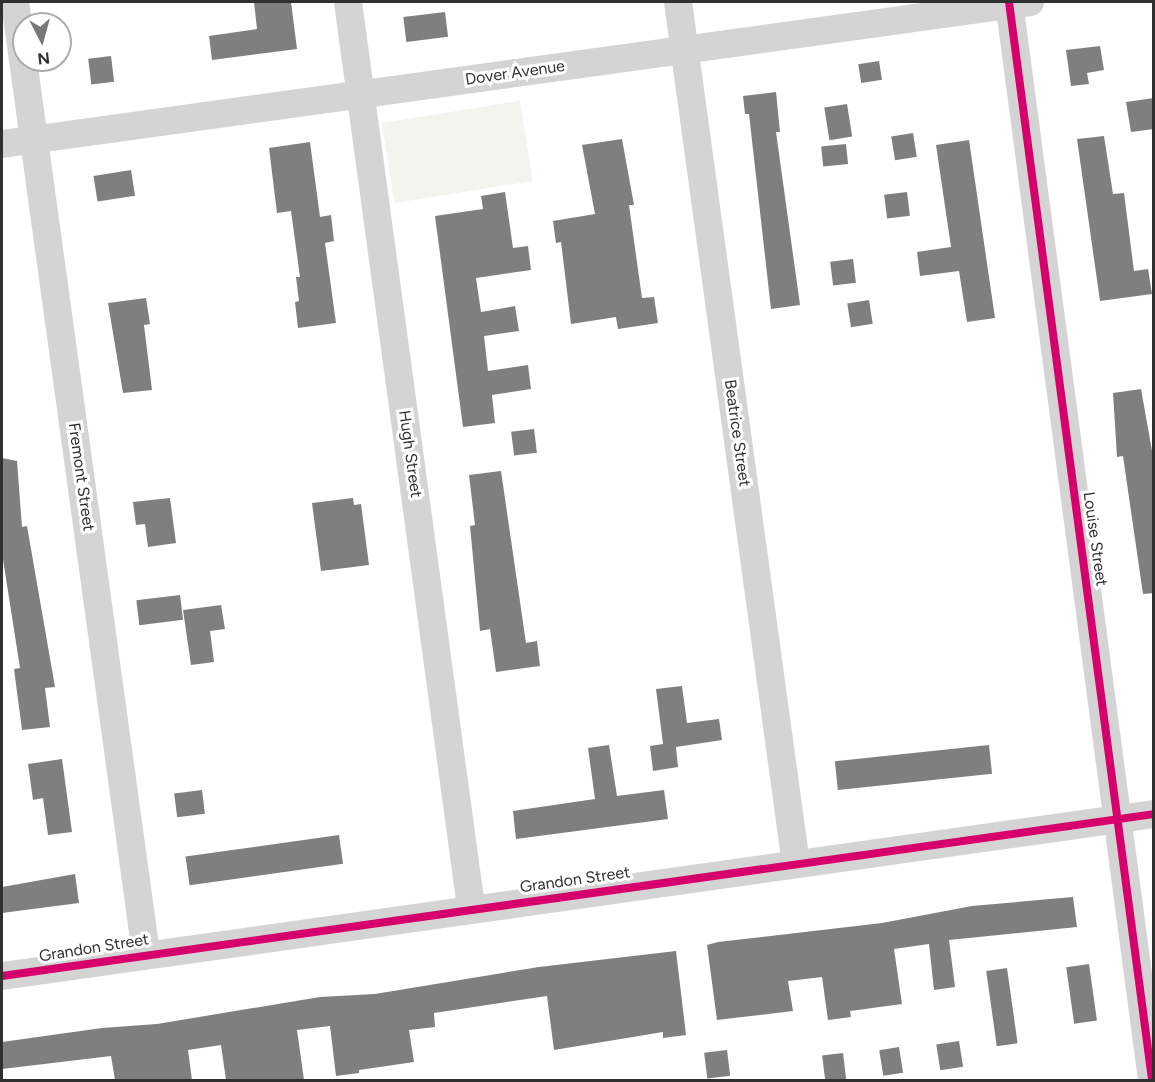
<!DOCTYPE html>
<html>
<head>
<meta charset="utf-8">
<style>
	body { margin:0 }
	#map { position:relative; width:1155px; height:1082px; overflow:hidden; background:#fff; font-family:Figtree,sans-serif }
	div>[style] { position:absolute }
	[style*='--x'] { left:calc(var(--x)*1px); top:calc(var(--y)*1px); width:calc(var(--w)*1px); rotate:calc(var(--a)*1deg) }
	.green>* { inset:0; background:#f1f5ed; transform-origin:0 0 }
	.building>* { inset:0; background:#7f7f7f; transform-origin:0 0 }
	.minor>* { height:28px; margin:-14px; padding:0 14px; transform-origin:14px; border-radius:14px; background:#d4d4d4 }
	.cycleway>* { height:8px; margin:-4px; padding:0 4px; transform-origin:4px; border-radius:4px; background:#d6006c }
	span { translate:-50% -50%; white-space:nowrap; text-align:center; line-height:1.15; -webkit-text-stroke:6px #fff; paint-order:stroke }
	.street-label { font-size:16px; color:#303030 }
	.frame { position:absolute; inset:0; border:3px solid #303030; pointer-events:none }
	.north { position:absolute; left:12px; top:12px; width:60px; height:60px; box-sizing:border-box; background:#fff; border:2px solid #acacac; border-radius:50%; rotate:174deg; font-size:16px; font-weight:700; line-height:24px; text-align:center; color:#303030 }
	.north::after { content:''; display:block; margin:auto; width:21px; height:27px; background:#787878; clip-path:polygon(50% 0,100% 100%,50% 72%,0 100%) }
</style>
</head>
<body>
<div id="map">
	<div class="green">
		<div style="left:520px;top:101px;width:81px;height:140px;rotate:81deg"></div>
	</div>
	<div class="building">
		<div style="clip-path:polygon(254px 2px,291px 2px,297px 49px,212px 60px,209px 36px,257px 29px)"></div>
		<div style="left:445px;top:12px;width:25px;height:42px;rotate:83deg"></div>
		<div style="clip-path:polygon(1100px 46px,1104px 70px,1087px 73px,1089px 84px,1071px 86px,1066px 50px)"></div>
		<div style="left:111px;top:56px;width:26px;height:23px;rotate:83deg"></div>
		<div style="left:879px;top:61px;width:19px;height:21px;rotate:81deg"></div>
		<div style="clip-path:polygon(776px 92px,780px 132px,776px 132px,800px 305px,771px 309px,749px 114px,745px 114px,743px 96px)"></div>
		<div style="clip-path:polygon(1154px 98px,1154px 129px,1131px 132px,1126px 102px)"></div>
		<div style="left:847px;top:104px;width:33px;height:23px;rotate:81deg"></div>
		<div style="left:913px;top:133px;width:24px;height:22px;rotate:81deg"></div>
		<div style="clip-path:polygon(1104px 136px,1113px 194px,1124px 193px,1134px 271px,1148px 269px,1152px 294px,1100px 301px,1077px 139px)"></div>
		<div style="clip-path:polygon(622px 139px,634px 205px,629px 205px,642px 298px,654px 297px,658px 323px,618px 329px,616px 317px,571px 324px,561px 242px,556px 243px,553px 221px,595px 214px,582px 145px)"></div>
		<div style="clip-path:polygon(969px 140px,995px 318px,967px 322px,959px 271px,920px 276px,917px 252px,951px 247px,936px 145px)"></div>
		<div style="clip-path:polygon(310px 142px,320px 217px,331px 215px,334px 241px,325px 243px,336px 323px,298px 328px,295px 302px,299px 301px,296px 277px,300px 277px,291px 211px,277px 213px,269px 148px)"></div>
		<div style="left:846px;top:144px;width:20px;height:25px;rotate:84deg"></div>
		<div style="left:131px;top:170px;width:26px;height:38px;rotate:81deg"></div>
		<div style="clip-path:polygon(505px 192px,513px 248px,528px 246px,531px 270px,476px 278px,481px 312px,515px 306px,519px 331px,484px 336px,488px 371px,528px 365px,531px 389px,492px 395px,495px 423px,463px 427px,435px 216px,483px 209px,481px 196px)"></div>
		<div style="left:907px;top:192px;width:24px;height:23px;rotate:83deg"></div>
		<div style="left:853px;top:259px;width:24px;height:23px;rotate:83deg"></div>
		<div style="clip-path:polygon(146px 298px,150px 324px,144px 325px,152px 390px,123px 393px,108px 303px)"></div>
		<div style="left:869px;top:300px;width:24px;height:22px;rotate:81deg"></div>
		<div style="clip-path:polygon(1141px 389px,1154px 462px,1154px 593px,1143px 594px,1123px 456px,1117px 457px,1113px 393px)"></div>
		<div style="left:534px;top:429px;width:24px;height:23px;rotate:83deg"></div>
		<div style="clip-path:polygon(2px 458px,17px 461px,22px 527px,27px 526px,55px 687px,45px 688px,50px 727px,22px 730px,14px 669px,20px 668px,2px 553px)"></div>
		<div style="clip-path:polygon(501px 471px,526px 643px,537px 641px,540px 666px,496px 672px,490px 629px,480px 631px,470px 526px,475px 525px,469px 475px)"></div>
		<div style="clip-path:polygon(170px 498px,176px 543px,148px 547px,145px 524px,136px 525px,133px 502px)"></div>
		<div style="clip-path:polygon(353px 498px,354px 505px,361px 504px,369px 565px,321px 571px,312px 503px)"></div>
		<div style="left:180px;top:595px;width:25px;height:44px;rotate:83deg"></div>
		<div style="clip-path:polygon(221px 605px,225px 629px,210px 631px,214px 662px,191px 665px,183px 610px)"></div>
		<div style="clip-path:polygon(682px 686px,687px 723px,719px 719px,722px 740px,676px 747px,678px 767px,653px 771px,650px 746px,663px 744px,656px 689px)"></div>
		<div style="clip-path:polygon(609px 745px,617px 796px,664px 790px,668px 819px,516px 839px,513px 811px,595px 799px,588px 748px)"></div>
		<div style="left:989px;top:745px;width:29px;height:155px;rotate:84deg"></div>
		<div style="clip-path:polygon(62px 759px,72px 832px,48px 835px,43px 798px,33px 800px,28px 764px)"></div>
		<div style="left:202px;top:790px;width:24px;height:28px;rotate:83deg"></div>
		<div style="left:339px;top:835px;width:29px;height:155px;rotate:82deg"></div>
		<div style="clip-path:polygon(75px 874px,79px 903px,2px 913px,2px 887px)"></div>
		<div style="clip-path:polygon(1073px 897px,1077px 927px,949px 940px,955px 987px,934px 990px,929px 944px,894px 949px,902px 1004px,850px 1011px,851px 1017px,828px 1020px,822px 977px,788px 981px,793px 1011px,717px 1020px,707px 945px,718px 942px,882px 923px,972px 906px)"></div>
		<div style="clip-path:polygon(676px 951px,686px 1035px,663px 1038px,663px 1032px,554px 1050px,547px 996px,434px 1013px,435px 1027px,409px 1030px,414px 1062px,359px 1070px,359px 1073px,336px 1076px,330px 1026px,297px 1030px,304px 1080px,226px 1080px,221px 1045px,188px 1050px,192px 1080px,115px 1080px,111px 1056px,2px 1069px,2px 1042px,102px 1028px,157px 1024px,320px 997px,375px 994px,539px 967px)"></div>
		<div style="left:1089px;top:964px;width:57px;height:23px;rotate:82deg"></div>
		<div style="left:1007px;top:968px;width:76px;height:21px;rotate:82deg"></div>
		<div style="left:959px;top:1041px;width:26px;height:23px;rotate:81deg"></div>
		<div style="left:899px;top:1047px;width:26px;height:20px;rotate:81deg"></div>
		<div style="left:727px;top:1050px;width:26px;height:23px;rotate:83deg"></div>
		<div style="left:843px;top:1053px;width:26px;height:21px;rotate:83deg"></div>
	</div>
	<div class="minor">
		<div style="--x:15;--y:2;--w:960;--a:82.16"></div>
		<div style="--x:348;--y:2;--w:913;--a:82.26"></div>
		<div style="--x:678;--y:2;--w:870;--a:82.21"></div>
		<div style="--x:1009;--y:2;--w:1087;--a:82.44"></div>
		<div style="--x:2;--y:144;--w:1038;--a:-7.86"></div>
		<div style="--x:2;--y:976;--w:1163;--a:-8"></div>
	</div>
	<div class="cycleway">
		<div style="--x:1009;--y:2;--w:1087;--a:82.44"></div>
		<div style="--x:2;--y:976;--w:1163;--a:-8"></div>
	</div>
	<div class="street-label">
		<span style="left:515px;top:73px;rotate:-8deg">Dover Avenue</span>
		<span style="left:737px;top:433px;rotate:82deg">Beatrice Street</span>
		<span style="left:410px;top:454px;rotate:82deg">Hugh Street</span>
		<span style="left:81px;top:477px;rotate:82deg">Fremont Street</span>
		<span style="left:1095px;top:539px;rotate:82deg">Louise Street</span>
		<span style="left:575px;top:880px;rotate:-8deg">Grandon Street</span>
		<span style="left:94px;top:948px;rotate:-9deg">Grandon Street</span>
	</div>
	<div class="frame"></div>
	<div class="north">N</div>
</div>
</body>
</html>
